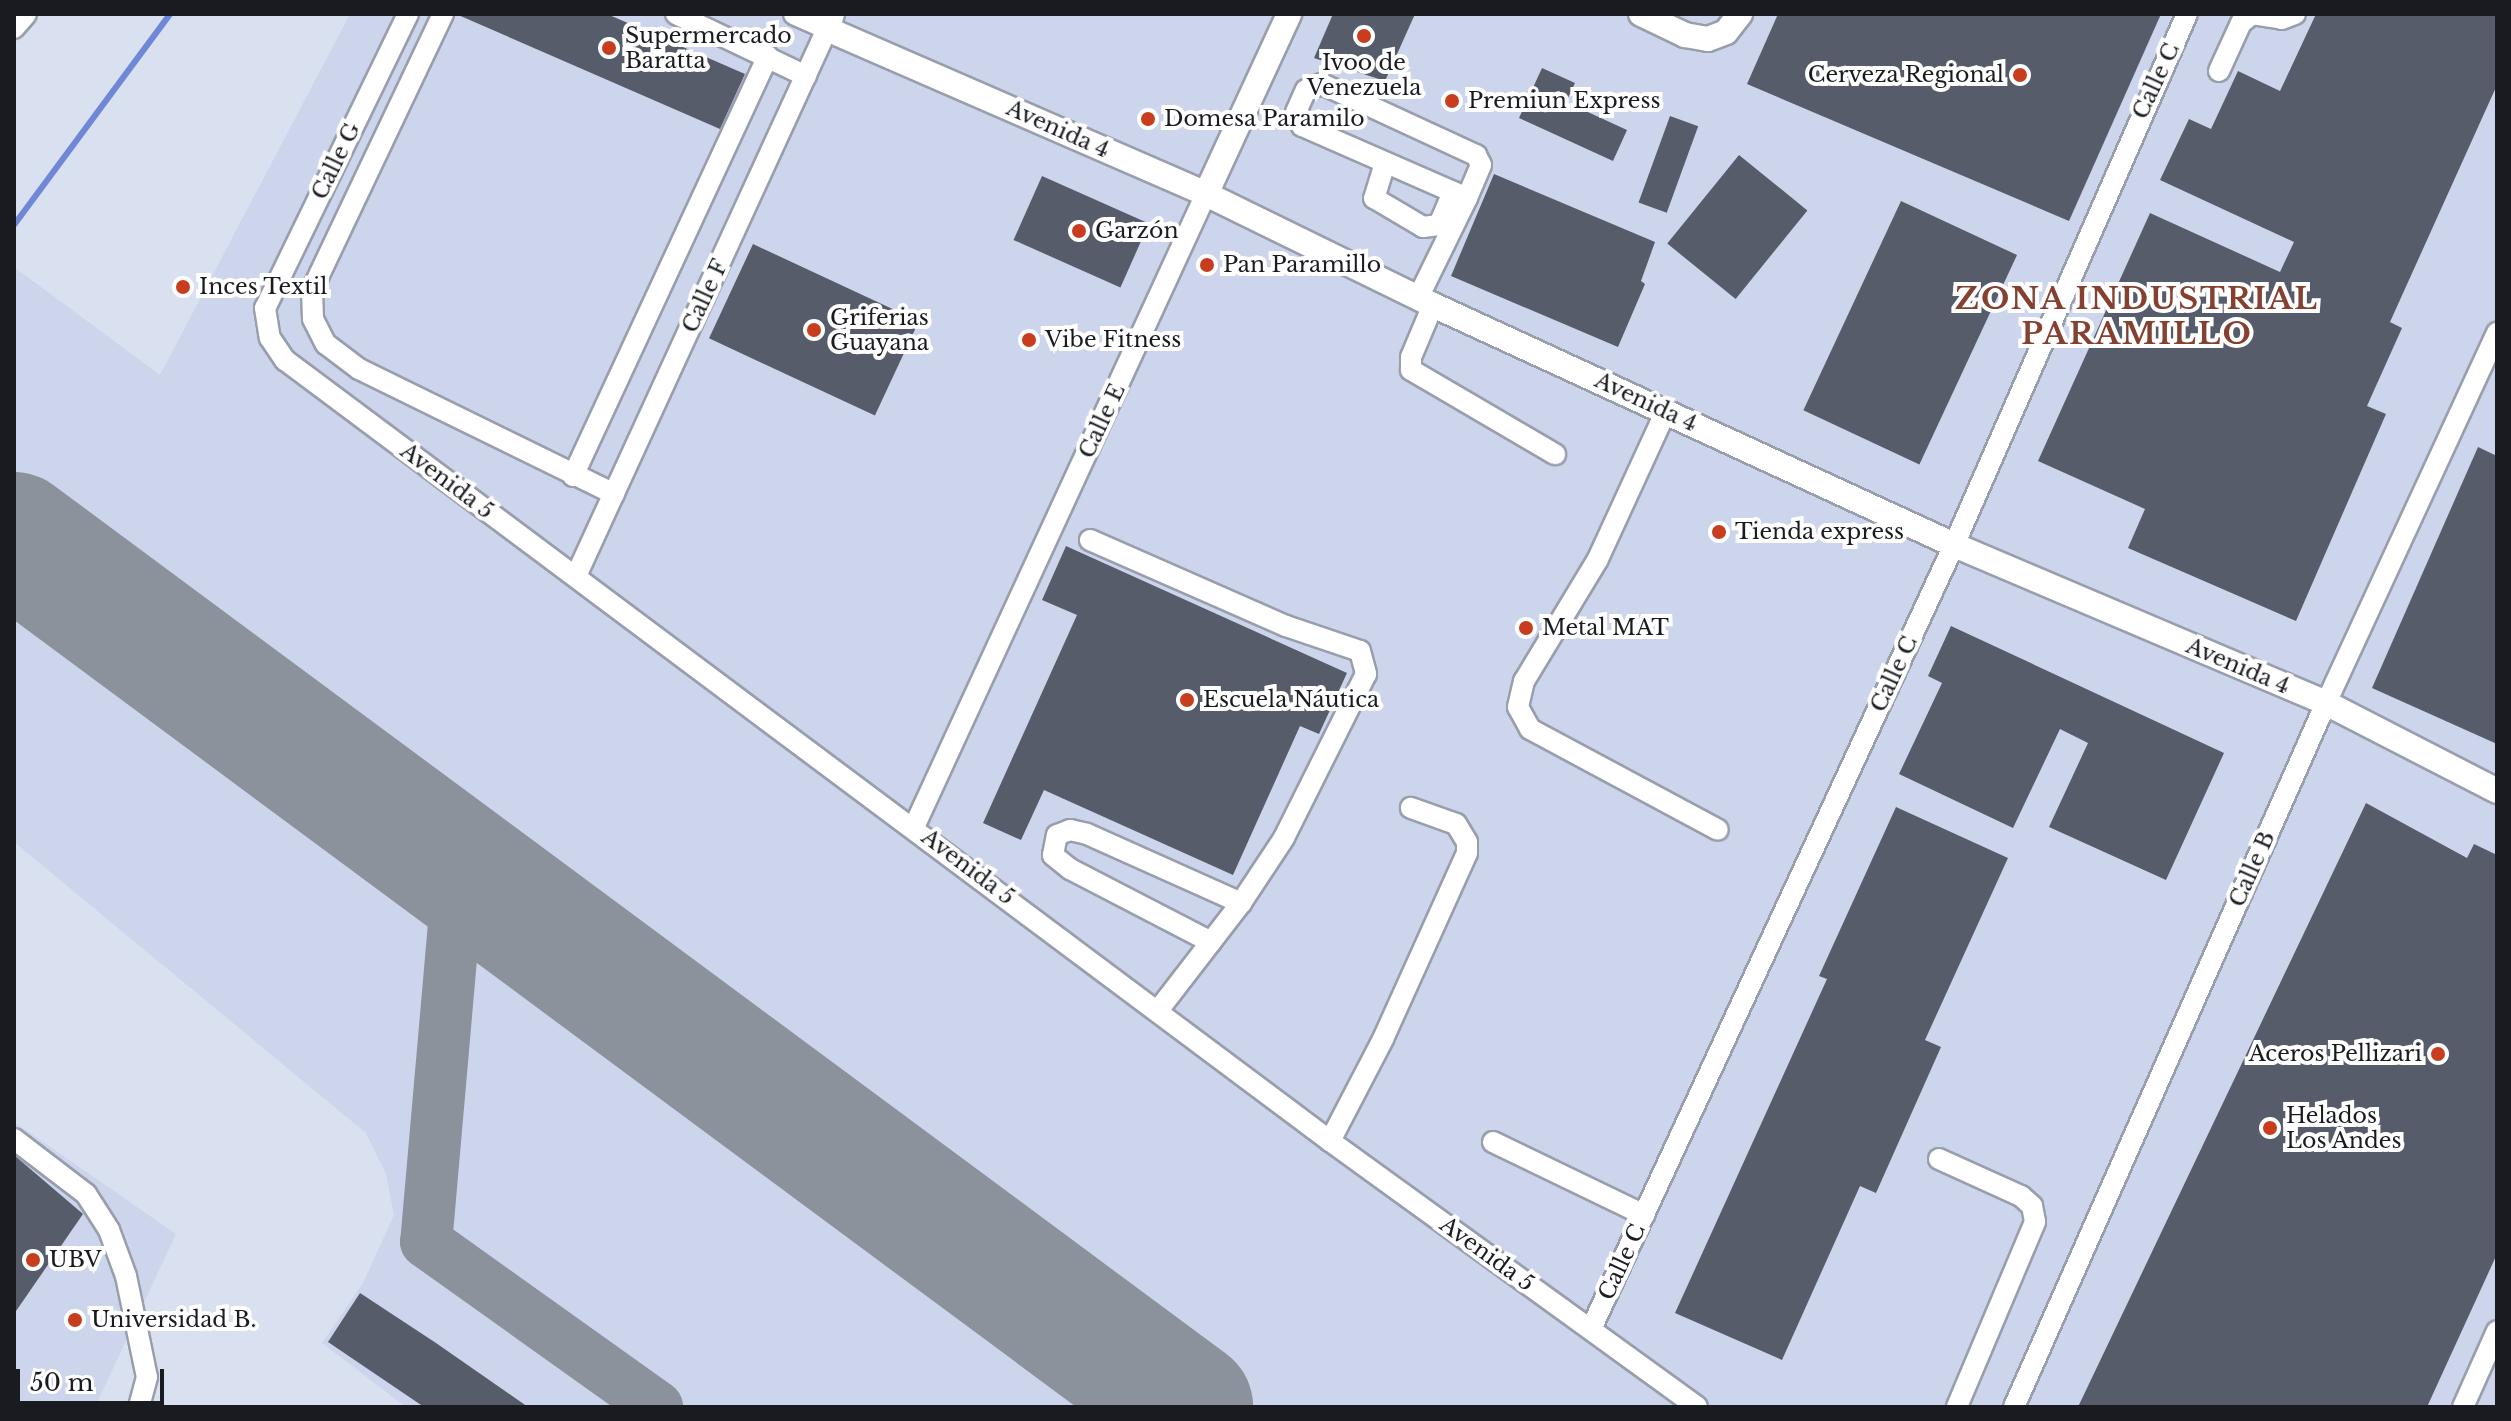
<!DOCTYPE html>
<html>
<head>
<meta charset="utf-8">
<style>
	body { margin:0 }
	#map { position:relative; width:2511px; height:1421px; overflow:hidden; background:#d9e0ef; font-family:"Libre Baskerville",serif }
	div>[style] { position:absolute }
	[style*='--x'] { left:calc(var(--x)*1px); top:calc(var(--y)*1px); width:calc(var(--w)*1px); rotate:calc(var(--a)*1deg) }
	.built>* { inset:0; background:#cdd5ec }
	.stream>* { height:6px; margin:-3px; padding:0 3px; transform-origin:3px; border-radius:3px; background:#6e88d7 }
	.taxiway>* { height:52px; margin:-26px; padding:0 26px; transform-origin:26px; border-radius:26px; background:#8c929c }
	.runway>* { height:132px; margin:-66px; padding:0 66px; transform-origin:66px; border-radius:66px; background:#8c929c }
	.building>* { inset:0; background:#575c6a; transform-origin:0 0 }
	.roads { filter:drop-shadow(2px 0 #999ead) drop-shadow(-2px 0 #999ead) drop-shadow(0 2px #999ead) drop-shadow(0 -2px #999ead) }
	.minor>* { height:20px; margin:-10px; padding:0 10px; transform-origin:10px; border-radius:10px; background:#fff }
	.major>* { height:24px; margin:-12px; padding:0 12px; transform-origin:12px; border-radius:12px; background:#fff }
	.dots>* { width:22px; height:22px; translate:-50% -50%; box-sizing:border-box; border:4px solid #fff; border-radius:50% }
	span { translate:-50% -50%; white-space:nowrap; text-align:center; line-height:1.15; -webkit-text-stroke:8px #fff; paint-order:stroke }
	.poi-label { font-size:22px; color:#191b20 }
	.left { translate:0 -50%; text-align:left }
	.right { translate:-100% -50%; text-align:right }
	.street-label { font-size:22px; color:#191b20 }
	.district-label { font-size:30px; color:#864030; font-weight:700; letter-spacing:2px }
	.frame { position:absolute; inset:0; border:16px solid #191b20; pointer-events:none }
	.scale { position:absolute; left:16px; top:1369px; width:148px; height:36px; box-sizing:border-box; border:4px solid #191b20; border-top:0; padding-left:10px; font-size:24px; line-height:28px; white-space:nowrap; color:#191b20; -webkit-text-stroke:6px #fff; paint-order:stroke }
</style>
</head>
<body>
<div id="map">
	<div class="built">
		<div style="clip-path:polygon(350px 14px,2497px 14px,2497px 1407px,406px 1407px,322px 1343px,363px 1283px,394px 1215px,386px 1174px,366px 1133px,14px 842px,14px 267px,160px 375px)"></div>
		<div style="clip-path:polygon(14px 1122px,176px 1234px,95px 1407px,14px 1407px)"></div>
	</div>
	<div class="stream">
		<div style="--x:14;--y:225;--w:262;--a:-53.5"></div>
	</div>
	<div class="taxiway">
		<div style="--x:459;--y:867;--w:376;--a:95"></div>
		<div style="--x:426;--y:1242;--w:284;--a:35.5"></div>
	</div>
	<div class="runway">
		<div style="--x:14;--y:538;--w:1460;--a:36.53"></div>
	</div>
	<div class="building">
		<div style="clip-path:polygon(456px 14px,607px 14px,745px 74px,720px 129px)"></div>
		<div style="clip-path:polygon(1333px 14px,1415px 14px,1385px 81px,1314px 58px)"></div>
		<div style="clip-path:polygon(1778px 14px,2161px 14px,2069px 221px,1747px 84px)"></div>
		<div style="clip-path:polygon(2316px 14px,2497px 14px,2497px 85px,2390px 322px,2402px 328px,2367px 406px,2386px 414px,2296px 621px,2128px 548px,2145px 509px,2038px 461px,2150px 213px,2280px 272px,2294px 242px,2160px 180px,2189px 119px,2211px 129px,2238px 71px,2280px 91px)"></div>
		<div style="clip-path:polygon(1542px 68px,1575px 83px,1566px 102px,1627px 130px,1613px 161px,1519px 118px)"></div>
		<div style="left:1670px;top:116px;width:30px;height:92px;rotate:20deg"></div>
		<div style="left:1739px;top:155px;width:88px;height:114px;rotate:39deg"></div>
		<div style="clip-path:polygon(1494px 174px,1655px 242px,1641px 281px,1645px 284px,1618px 347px,1451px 276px)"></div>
		<div style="left:1042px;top:176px;width:117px;height:70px;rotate:24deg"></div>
		<div style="left:1901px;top:201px;width:128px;height:231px;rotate:25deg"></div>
		<div style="left:753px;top:244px;width:183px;height:104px;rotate:25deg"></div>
		<div style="clip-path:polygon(2478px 447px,2497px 456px,2497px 744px,2372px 688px)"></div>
		<div style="clip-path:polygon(1066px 546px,1347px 673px,1319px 734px,1300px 726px,1233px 875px,1044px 790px,1021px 840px,983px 823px,1077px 615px,1042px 600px)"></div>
		<div style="clip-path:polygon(1951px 626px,2224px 753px,2166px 880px,2049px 827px,2088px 743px,2060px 729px,2013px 828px,1899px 774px,1942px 683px,1928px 676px)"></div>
		<div style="clip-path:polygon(2366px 803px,2467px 858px,2474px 844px,2497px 855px,2497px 1254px,2427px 1407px,2078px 1407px)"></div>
		<div style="clip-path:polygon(1896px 807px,2008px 858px,1925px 1040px,1941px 1047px,1876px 1193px,1860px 1186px,1782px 1360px,1675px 1313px,1827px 979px,1819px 976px)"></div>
		<div style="clip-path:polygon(14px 1155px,83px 1214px,14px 1314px)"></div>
		<div style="clip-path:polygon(360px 1293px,436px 1343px,528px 1407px,424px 1407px,328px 1342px)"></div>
	</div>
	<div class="roads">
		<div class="minor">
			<div style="--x:408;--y:14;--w:327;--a:115.9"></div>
			<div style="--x:265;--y:308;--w:30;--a:81"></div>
			<div style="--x:270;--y:338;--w:27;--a:56"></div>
			<div style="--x:285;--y:360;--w:1305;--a:36.77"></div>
			<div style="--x:1330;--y:1141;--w:453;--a:35.9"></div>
			<div style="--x:443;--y:14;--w:306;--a:115.4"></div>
			<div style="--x:312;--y:290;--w:29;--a:88"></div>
			<div style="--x:313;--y:319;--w:28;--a:63"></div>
			<div style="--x:326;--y:344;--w:41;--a:37.1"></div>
			<div style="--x:359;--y:369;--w:284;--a:26.1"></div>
			<div style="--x:676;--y:14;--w:144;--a:25.5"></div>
			<div style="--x:14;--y:28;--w:18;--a:-49"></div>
			<div style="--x:2219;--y:71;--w:53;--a:-65.4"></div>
			<div style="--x:2241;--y:23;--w:14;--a:-39"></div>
			<div style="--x:2252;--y:14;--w:30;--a:9"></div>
			<div style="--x:2282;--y:19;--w:14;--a:-21"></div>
			<div style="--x:1385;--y:163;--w:37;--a:107"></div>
			<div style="--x:1374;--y:198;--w:57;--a:30.6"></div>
			<div style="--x:1423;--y:227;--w:16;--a:-7"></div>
			<div style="--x:1439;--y:225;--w:36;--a:-67"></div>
			<div style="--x:1418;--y:298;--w:111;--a:-63.9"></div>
			<div style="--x:1467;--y:198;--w:180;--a:-156.4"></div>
			<div style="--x:1302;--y:126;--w:15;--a:-113"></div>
			<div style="--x:1296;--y:112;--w:24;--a:-66"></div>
			<div style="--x:1306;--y:90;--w:17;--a:-21"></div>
			<div style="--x:1322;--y:84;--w:170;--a:24.8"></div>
			<div style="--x:1476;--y:155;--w:11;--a:63"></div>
			<div style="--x:1481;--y:165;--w:36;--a:113"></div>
			<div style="--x:1433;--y:305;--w:56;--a:112.9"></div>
			<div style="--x:1411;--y:357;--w:13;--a:90"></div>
			<div style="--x:1411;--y:370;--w:167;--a:30.3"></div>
			<div style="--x:1666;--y:411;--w:163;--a:114.7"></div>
			<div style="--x:1598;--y:559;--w:143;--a:121.2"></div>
			<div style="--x:1524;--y:681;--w:27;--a:103"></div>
			<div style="--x:1518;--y:707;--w:25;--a:61"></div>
			<div style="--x:1530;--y:729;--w:213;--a:28.2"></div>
			<div style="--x:573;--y:476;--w:463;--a:-65.1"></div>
			<div style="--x:1090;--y:540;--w:214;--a:23.7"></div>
			<div style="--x:1286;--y:626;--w:78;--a:18.7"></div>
			<div style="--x:1360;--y:651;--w:24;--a:75"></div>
			<div style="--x:1366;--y:674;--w:183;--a:116.6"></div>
			<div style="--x:1284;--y:838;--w:78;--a:123.5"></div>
			<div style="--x:1241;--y:903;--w:134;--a:127.7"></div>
			<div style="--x:576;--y:576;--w:602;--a:-65.35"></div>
			<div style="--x:827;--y:29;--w:36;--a:-156"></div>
			<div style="--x:914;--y:827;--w:697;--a:-65.24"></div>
			<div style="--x:1211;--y:942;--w:159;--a:-152.6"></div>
			<div style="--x:1070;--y:869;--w:22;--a:-141"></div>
			<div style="--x:1053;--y:855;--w:20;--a:-79"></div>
			<div style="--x:1057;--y:835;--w:14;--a:-21"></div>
			<div style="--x:1070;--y:830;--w:17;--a:13"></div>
			<div style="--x:1087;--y:834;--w:169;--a:24.1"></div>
			<div style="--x:14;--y:1139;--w:91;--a:37.4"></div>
			<div style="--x:86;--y:1194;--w:43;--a:57.4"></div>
			<div style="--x:109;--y:1230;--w:49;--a:69.7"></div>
			<div style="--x:126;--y:1276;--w:103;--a:78.3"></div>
			<div style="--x:147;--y:1377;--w:31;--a:105"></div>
			<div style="--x:1330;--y:1141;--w:115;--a:-62.5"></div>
			<div style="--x:1383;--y:1039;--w:204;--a:-65.7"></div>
			<div style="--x:1467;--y:853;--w:11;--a:-90"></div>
			<div style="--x:1467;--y:842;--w:21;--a:-121"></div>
			<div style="--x:1456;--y:824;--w:48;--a:-160.4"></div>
			<div style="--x:1493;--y:1142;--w:168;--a:25.8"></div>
			<div style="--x:1939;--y:1159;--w:90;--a:24.3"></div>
			<div style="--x:2021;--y:1196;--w:15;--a:42"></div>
			<div style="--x:2032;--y:1206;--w:16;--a:79"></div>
			<div style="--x:2035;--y:1222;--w:201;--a:112.9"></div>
			<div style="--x:1591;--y:1329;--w:864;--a:-65.16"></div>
			<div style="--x:1954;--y:545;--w:580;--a:-66.31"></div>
			<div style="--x:2014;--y:1407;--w:770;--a:-66.1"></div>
			<div style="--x:2326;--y:703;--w:408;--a:-65.2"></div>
			<div style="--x:2463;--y:1407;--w:83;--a:-65.9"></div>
		</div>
		<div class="major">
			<div style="--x:832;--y:14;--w:16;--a:108"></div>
			<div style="--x:827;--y:29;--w:413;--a:23.5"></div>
			<div style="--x:1206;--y:194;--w:253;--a:26.1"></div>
			<div style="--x:1433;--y:305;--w:574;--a:24.73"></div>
			<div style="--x:1954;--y:545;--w:404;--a:23"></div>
			<div style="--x:2326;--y:703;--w:192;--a:27.2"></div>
			<div style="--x:1641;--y:14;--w:49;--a:25.5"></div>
			<div style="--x:1685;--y:35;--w:23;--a:10"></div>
			<div style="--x:1708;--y:39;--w:19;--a:-21"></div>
			<div style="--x:1726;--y:32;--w:23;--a:-52"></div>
			<div style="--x:1206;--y:194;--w:198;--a:-65.2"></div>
		</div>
	</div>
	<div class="dots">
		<div style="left:1364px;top:36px;background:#c73d1d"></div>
		<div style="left:609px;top:48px;background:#c73d1d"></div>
		<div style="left:2020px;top:75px;background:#c73d1d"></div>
		<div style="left:1452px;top:101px;background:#c73d1d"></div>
		<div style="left:1148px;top:119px;background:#c73d1d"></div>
		<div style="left:1079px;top:231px;background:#c73d1d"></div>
		<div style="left:1207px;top:265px;background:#c73d1d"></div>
		<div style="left:183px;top:287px;background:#c73d1d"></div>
		<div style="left:814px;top:330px;background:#c73d1d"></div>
		<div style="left:1029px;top:340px;background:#c73d1d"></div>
		<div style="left:1719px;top:532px;background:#c73d1d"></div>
		<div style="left:1526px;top:628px;background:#c73d1d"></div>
		<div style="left:1187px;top:700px;background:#c73d1d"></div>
		<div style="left:2438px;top:1054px;background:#c73d1d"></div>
		<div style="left:2270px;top:1128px;background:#c73d1d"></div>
		<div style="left:33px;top:1260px;background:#c73d1d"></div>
		<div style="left:75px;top:1320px;background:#c73d1d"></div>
	</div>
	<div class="poi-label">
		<span class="left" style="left:625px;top:48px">Supermercado<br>Baratta</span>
		<span style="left:1364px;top:75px">Ivoo de<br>Venezuela</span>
		<span class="right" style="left:2004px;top:75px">Cerveza Regional</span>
		<span class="left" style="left:1468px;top:101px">Premiun Express</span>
		<span class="left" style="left:1164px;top:119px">Domesa Paramilo</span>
		<span class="left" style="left:1095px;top:231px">Garzón</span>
		<span class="left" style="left:1223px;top:265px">Pan Paramillo</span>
		<span class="left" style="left:199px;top:287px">Inces Textil</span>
		<span class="left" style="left:830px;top:330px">Griferias<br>Guayana</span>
		<span class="left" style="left:1045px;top:340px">Vibe Fitness</span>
		<span class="left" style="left:1735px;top:532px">Tienda express</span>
		<span class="left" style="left:1542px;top:628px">Metal MAT</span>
		<span class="left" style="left:1203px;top:700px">Escuela Náutica</span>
		<span class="right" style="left:2422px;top:1054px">Aceros Pellizari</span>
		<span class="left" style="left:2286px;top:1128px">Helados<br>Los Andes</span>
		<span class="left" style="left:49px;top:1260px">UBV</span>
		<span class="left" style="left:91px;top:1320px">Universidad B.</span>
	</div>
	<div class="street-label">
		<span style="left:2156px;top:81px;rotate:-65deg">Calle C</span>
		<span style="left:1058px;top:129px;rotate:24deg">Avenida 4</span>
		<span style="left:336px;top:161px;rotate:-64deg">Calle G</span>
		<span style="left:705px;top:296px;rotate:-65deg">Calle F</span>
		<span style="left:1646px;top:402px;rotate:25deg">Avenida 4</span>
		<span style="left:1102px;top:421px;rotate:-65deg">Calle E</span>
		<span style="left:447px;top:481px;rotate:37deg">Avenida 5</span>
		<span style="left:2238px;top:666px;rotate:23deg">Avenida 4</span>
		<span style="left:1894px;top:674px;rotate:-65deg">Calle C</span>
		<span style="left:968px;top:867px;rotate:37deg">Avenida 5</span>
		<span style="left:2252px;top:869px;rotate:-66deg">Calle B</span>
		<span style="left:1487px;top:1254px;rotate:36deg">Avenida 5</span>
		<span style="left:1622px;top:1262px;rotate:-65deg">Calle C</span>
	</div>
	<div class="district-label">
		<span style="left:2137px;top:316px">ZONA INDUSTRIAL<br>PARAMILLO</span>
	</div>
	<div class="frame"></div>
	<div class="scale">50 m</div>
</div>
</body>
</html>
